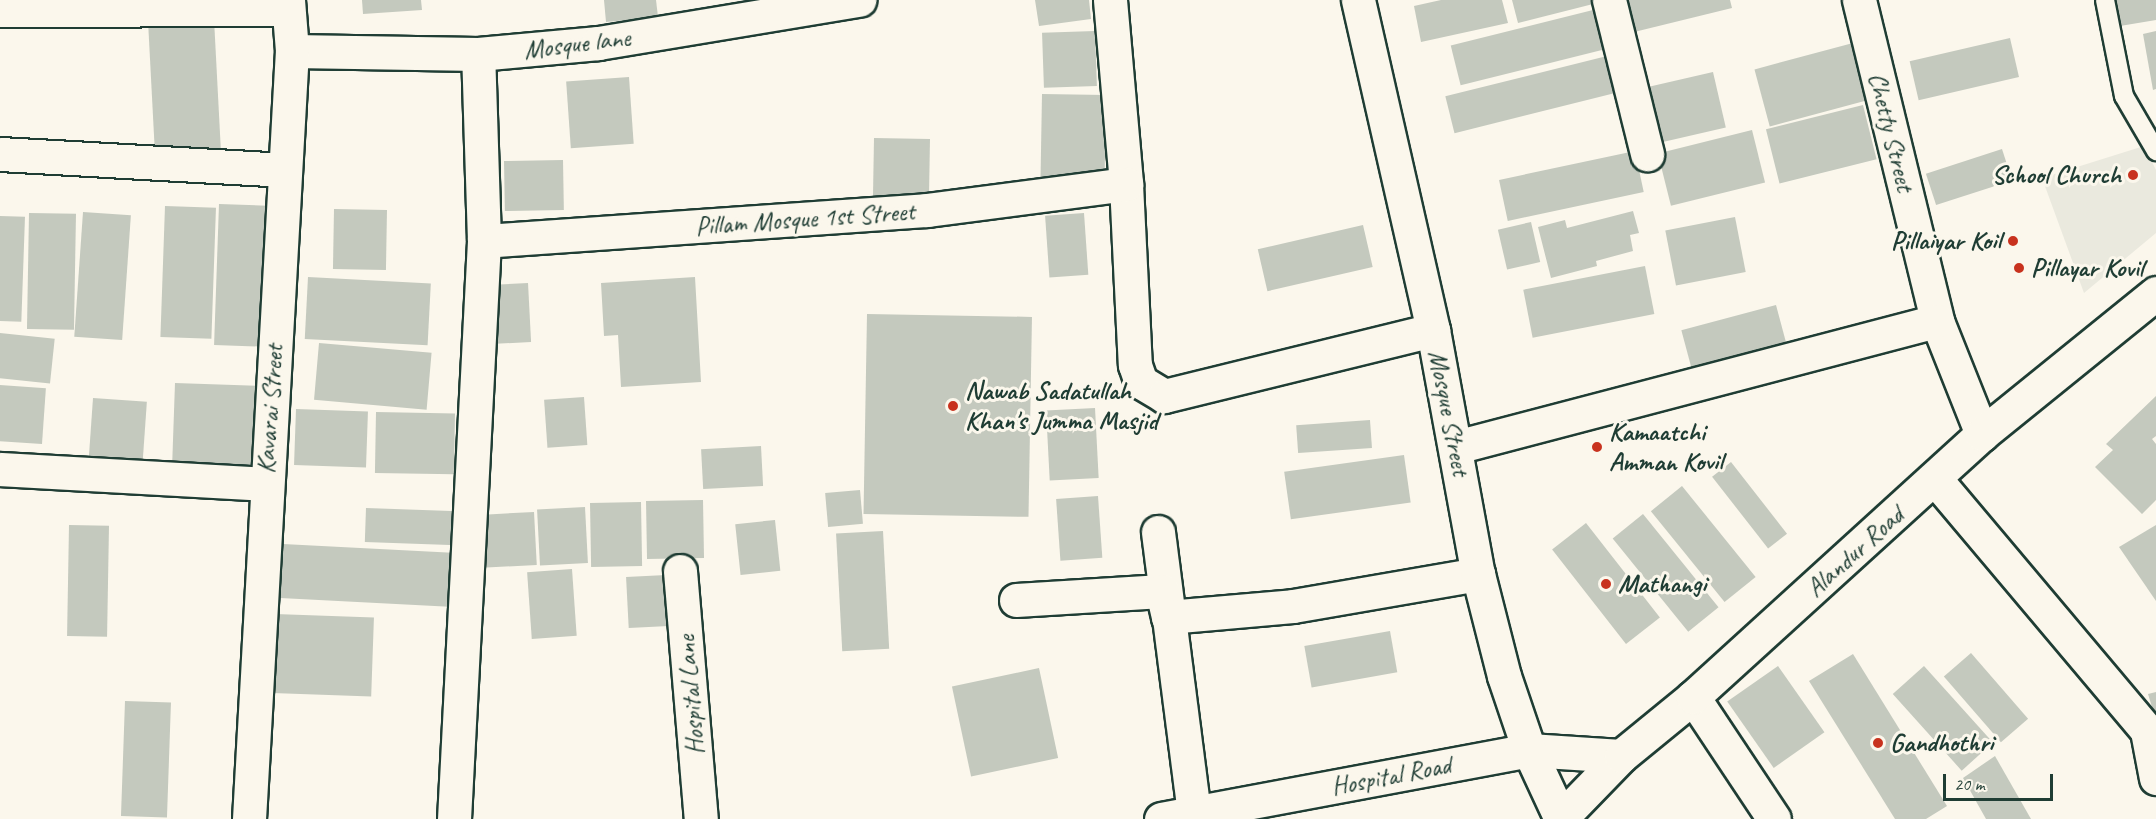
<!DOCTYPE html>
<html>
<head>
<meta charset="utf-8">
<style>
	body { margin:0 }
	#map { position:relative; width:2156px; height:819px; overflow:hidden; background:#fbf7ec; font-family:Caveat,sans-serif }
	div>[style] { position:absolute }
	[style*='--x'] { left:calc(var(--x)*1px); top:calc(var(--y)*1px); width:calc(var(--w)*1px); rotate:calc(var(--a)*1deg) }
	.built>* { inset:0; background:#eae9de }
	.building>* { inset:0; background:#c4c9be; transform-origin:0 0 }
	.roads { filter:drop-shadow(2px 0 #1f3d34) drop-shadow(-2px 0 #1f3d34) drop-shadow(0 2px #1f3d34) drop-shadow(0 -2px #1f3d34) }
	.service>* { height:18px; margin:-9px; padding:0 9px; transform-origin:9px; border-radius:9px; background:#fbf7ec }
	.minor>* { height:33px; margin:-16.5px; padding:0 16.5px; transform-origin:16.5px; border-radius:16.5px; background:#fbf7ec }
	.tertiary>* { height:33px; margin:-16.5px; padding:0 16.5px; transform-origin:16.5px; border-radius:16.5px; background:#fbf7ec }
	.secondary>* { height:33px; margin:-16.5px; padding:0 16.5px; transform-origin:16.5px; border-radius:16.5px; background:#fbf7ec }
	.dots>* { width:16px; height:16px; translate:-50% -50%; box-sizing:border-box; border:3px solid #fbf7ec; border-radius:50% }
	span { translate:-50% -50%; white-space:nowrap; text-align:center; line-height:1.15; -webkit-text-stroke:6px #fbf7ec; paint-order:stroke }
	.street-label { font-size:26px; color:#1f3d34 }
	.poi-label { font-size:26px; color:#1f3d34; font-weight:700 }
	.right { translate:-100% -50%; text-align:right }
	.left { translate:0 -50%; text-align:left }
	.scale { position:absolute; left:1943px; top:774px; width:110px; height:27px; box-sizing:border-box; border:3px solid #1f3d34; border-top:0; padding-left:8px; font-size:18px; line-height:21px; white-space:nowrap; color:#1f3d34; -webkit-text-stroke:4px #fbf7ec; paint-order:stroke }
</style>
</head>
<body>
<div id="map">
	<div class="built">
		<div style="clip-path:polygon(2144px 146px,2156px 170px,2156px 233px,2084px 293px,2042px 178px)"></div>
	</div>
	<div class="building">
		<div style="clip-path:polygon(362px 0,421px 0,422px 10px,363px 14px)"></div>
		<div style="clip-path:polygon(604px 0,656px 0,658px 17px,606px 22px)"></div>
		<div style="clip-path:polygon(1035px 0,1089px 0,1091px 19px,1039px 26px)"></div>
		<div style="clip-path:polygon(1441px 0,1502px 0,1508px 23px,1421px 42px,1414px 6px)"></div>
		<div style="clip-path:polygon(1512px 0,1601px 0,1601px 2px,1518px 23px)"></div>
		<div style="clip-path:polygon(1618px 0,1730px 0,1732px 8px,1626px 34px)"></div>
		<div style="clip-path:polygon(2115px 0,2156px 0,2156px 20px,2120px 26px)"></div>
		<div style="left:1605px;top:7px;width:41px;height:159px;rotate:76deg"></div>
		<div style="left:214px;top:19px;width:139px;height:66px;rotate:87deg"></div>
		<div style="left:1095px;top:31px;width:55px;height:53px;rotate:88deg"></div>
		<div style="clip-path:polygon(2156px 31px,2156px 89px,2153px 90px,2143px 34px)"></div>
		<div style="left:2010px;top:38px;width:40px;height:103px;rotate:77deg"></div>
		<div style="left:1853px;top:43px;width:59px;height:102px;rotate:75deg"></div>
		<div style="left:1619px;top:53px;width:38px;height:179px;rotate:76deg"></div>
		<div style="left:1713px;top:72px;width:57px;height:78px;rotate:77deg"></div>
		<div style="left:629px;top:77px;width:67px;height:63px;rotate:86deg"></div>
		<div style="left:1042px;top:94px;width:64px;height:86px;rotate:1deg"></div>
		<div style="left:1863px;top:105px;width:56px;height:100px;rotate:76deg"></div>
		<div style="left:1752px;top:130px;width:54px;height:97px;rotate:76deg"></div>
		<div style="left:874px;top:138px;width:56px;height:65px;rotate:1deg"></div>
		<div style="left:2002px;top:149px;width:33px;height:80px;rotate:72deg"></div>
		<div style="left:1635px;top:151px;width:42px;height:139px;rotate:78deg"></div>
		<div style="left:563px;top:160px;width:50px;height:59px;rotate:89deg"></div>
		<div style="left:219px;top:204px;width:55px;height:141px;rotate:2deg"></div>
		<div style="left:165px;top:206px;width:51px;height:131px;rotate:2deg"></div>
		<div style="left:334px;top:209px;width:53px;height:60px;rotate:1deg"></div>
		<div style="clip-path:polygon(1633px 211px,1639px 233px,1630px 235px,1633px 251px,1596px 261px,1597px 266px,1551px 278px,1538px 227px,1565px 220px,1567px 228px)"></div>
		<div style="left:83px;top:212px;width:48px;height:125px;rotate:4deg"></div>
		<div style="left:29px;top:213px;width:47px;height:116px;rotate:1deg"></div>
		<div style="left:1084px;top:213px;width:62px;height:39px;rotate:86deg"></div>
		<div style="left:0;top:216px;width:25px;height:105px;rotate:2deg"></div>
		<div style="left:1735px;top:217px;width:56px;height:71px;rotate:79deg"></div>
		<div style="left:1531px;top:222px;width:41px;height:34px;rotate:77deg"></div>
		<div style="left:1363px;top:225px;width:43px;height:108px;rotate:77deg"></div>
		<div style="left:1645px;top:266px;width:49px;height:124px;rotate:79deg"></div>
		<div style="left:308px;top:277px;width:123px;height:62px;rotate:3deg"></div>
		<div style="clip-path:polygon(695px 277px,701px 382px,621px 387px,618px 335px,604px 336px,601px 283px)"></div>
		<div style="left:528px;top:283px;width:59px;height:40px;rotate:87deg"></div>
		<div style="left:1776px;top:305px;width:52px;height:98px;rotate:75deg"></div>
		<div style="left:867px;top:314px;width:165px;height:200px;rotate:1deg"></div>
		<div style="left:0;top:333px;width:55px;height:45px;rotate:6deg"></div>
		<div style="left:319px;top:343px;width:113px;height:57px;rotate:5deg"></div>
		<div style="left:175px;top:383px;width:83px;height:92px;rotate:2deg"></div>
		<div style="left:0;top:385px;width:46px;height:56px;rotate:4deg"></div>
		<div style="clip-path:polygon(2156px 396px,2156px 436px,2152px 439px,2156px 444px,2156px 500px,2142px 514px,2095px 467px,2113px 450px,2106px 444px)"></div>
		<div style="left:584px;top:397px;width:48px;height:40px;rotate:86deg"></div>
		<div style="left:93px;top:398px;width:54px;height:68px;rotate:4deg"></div>
		<div style="left:1095px;top:408px;width:70px;height:49px;rotate:87deg"></div>
		<div style="left:296px;top:409px;width:72px;height:56px;rotate:2deg"></div>
		<div style="left:376px;top:412px;width:79px;height:61px;rotate:1deg"></div>
		<div style="left:1370px;top:420px;width:28px;height:74px;rotate:86deg"></div>
		<div style="left:761px;top:446px;width:40px;height:60px;rotate:87deg"></div>
		<div style="left:1404px;top:455px;width:48px;height:121px;rotate:82deg"></div>
		<div style="left:1731px;top:462px;width:91px;height:24px;rotate:52deg"></div>
		<div style="left:1682px;top:486px;width:117px;height:40px;rotate:51deg"></div>
		<div style="left:860px;top:490px;width:34px;height:35px;rotate:85deg"></div>
		<div style="left:1098px;top:496px;width:62px;height:42px;rotate:86deg"></div>
		<div style="left:703px;top:500px;width:58px;height:57px;rotate:89deg"></div>
		<div style="left:641px;top:502px;width:64px;height:51px;rotate:89deg"></div>
		<div style="left:585px;top:507px;width:56px;height:48px;rotate:87deg"></div>
		<div style="left:366px;top:508px;width:92px;height:34px;rotate:2deg"></div>
		<div style="left:534px;top:512px;width:53px;height:55px;rotate:87deg"></div>
		<div style="left:1643px;top:514px;width:120px;height:39px;rotate:51deg"></div>
		<div style="left:775px;top:520px;width:51px;height:40px;rotate:84deg"></div>
		<div style="left:1586px;top:523px;width:120px;height:43px;rotate:52deg"></div>
		<div style="left:69px;top:525px;width:40px;height:111px;rotate:1deg"></div>
		<div style="clip-path:polygon(2156px 525px,2156px 601px,2119px 547px)"></div>
		<div style="left:883px;top:531px;width:118px;height:47px;rotate:87deg"></div>
		<div style="left:283px;top:544px;width:174px;height:54px;rotate:3deg"></div>
		<div style="left:572px;top:569px;width:67px;height:45px;rotate:86deg"></div>
		<div style="left:666px;top:575px;width:51px;height:40px;rotate:87deg"></div>
		<div style="left:275px;top:614px;width:99px;height:79px;rotate:2deg"></div>
		<div style="left:1390px;top:631px;width:42px;height:87px;rotate:80deg"></div>
		<div style="left:1971px;top:653px;width:87px;height:36px;rotate:49deg"></div>
		<div style="clip-path:polygon(1853px 654px,1947px 806px,1926px 819px,1895px 819px,1809px 681px)"></div>
		<div style="left:1778px;top:666px;width:81px;height:62px;rotate:55deg"></div>
		<div style="left:1924px;top:666px;width:103px;height:42px;rotate:48deg"></div>
		<div style="left:1039px;top:668px;width:92px;height:89px;rotate:78deg"></div>
		<div style="clip-path:polygon(2156px 692px,2156px 717px,2155px 717px,2148px 694px)"></div>
		<div style="left:125px;top:701px;width:46px;height:115px;rotate:2deg"></div>
		<div style="clip-path:polygon(1995px 756px,2031px 819px,1986px 819px,1963px 778px)"></div>
	</div>
	<div class="roads">
		<div class="service">
			<div style="--x:2105;--y:0;--w:98;--a:78.8"></div>
			<div style="--x:2124;--y:96;--w:64;--a:59.8"></div>
		</div>
		<div class="minor">
			<div style="--x:1110;--y:0;--w:185;--a:85"></div>
			<div style="--x:1126;--y:184;--w:181;--a:87.2"></div>
			<div style="--x:1135;--y:365;--w:18;--a:71"></div>
			<div style="--x:1141;--y:382;--w:27;--a:31"></div>
			<div style="--x:1164;--y:396;--w:277;--a:-13.8"></div>
			<div style="--x:1609;--y:0;--w:159;--a:76.1"></div>
			<div style="--x:1859;--y:0;--w:330;--a:76.3"></div>
			<div style="--x:1937;--y:321;--w:122;--a:68.3"></div>
			<div style="--x:0;--y:10;--w:288;--a:-0.2"></div>
			<div style="--x:292;--y:51;--w:186;--a:0.9"></div>
			<div style="--x:478;--y:54;--w:121;--a:-5.2"></div>
			<div style="--x:598;--y:43;--w:265;--a:-9.4"></div>
			<div style="--x:0;--y:154;--w:285;--a:3.2"></div>
			<div style="--x:484;--y:241;--w:444;--a:-4"></div>
			<div style="--x:927;--y:210;--w:201;--a:-7.4"></div>
			<div style="--x:1456;--y:447;--w:497;--a:-14.7"></div>
			<div style="--x:0;--y:469;--w:265;--a:3.2"></div>
			<div style="--x:1936;--y:480;--w:328;--a:49.9"></div>
			<div style="--x:2147;--y:731;--w:48;--a:79.2"></div>
			<div style="--x:1158;--y:532;--w:284;--a:82.7"></div>
			<div style="--x:680;--y:571;--w:249;--a:85.2"></div>
			<div style="--x:1016;--y:600;--w:146;--a:-3.5"></div>
			<div style="--x:1162;--y:591;--w:27;--a:77"></div>
			<div style="--x:1168;--y:617;--w:125;--a:-5"></div>
			<div style="--x:1293;--y:606;--w:188;--a:-9.8"></div>
			<div style="--x:1693;--y:697;--w:146;--a:56.4"></div>
			<div style="--x:249;--y:819;--w:769;--a:-86.8"></div>
			<div style="--x:292;--y:51;--w:51;--a:-94.5"></div>
			<div style="--x:454;--y:819;--w:579;--a:-87.03"></div>
			<div style="--x:484;--y:241;--w:187;--a:-91.8"></div>
			<div style="--x:1161;--y:819;--w:374;--a:-10.6"></div>
			<div style="--x:1529;--y:750;--w:92;--a:3.7"></div>
		</div>
		<div class="tertiary">
			<div style="--x:1561;--y:818;--w:86;--a:-45.9"></div>
			<div style="--x:1621;--y:756;--w:93;--a:-39.3"></div>
			<div style="--x:1693;--y:697;--w:391;--a:-42.3"></div>
			<div style="--x:1982;--y:434;--w:224;--a:-39"></div>
		</div>
		<div class="secondary">
			<div style="--x:1358;--y:0;--w:338;--a:77.2"></div>
			<div style="--x:1433;--y:330;--w:248;--a:79.6"></div>
			<div style="--x:1478;--y:574;--w:105;--a:75.7"></div>
			<div style="--x:1504;--y:676;--w:78;--a:71.3"></div>
			<div style="--x:1529;--y:750;--w:76;--a:65.1"></div>
		</div>
	</div>
	<div class="dots">
		<div style="left:2133px;top:175px;background:#c8321e"></div>
		<div style="left:2013px;top:241px;background:#c8321e"></div>
		<div style="left:2019px;top:268px;background:#c8321e"></div>
		<div style="left:953px;top:406px;background:#c8321e"></div>
		<div style="left:1597px;top:447px;background:#c8321e"></div>
		<div style="left:1606px;top:584px;background:#c8321e"></div>
		<div style="left:1878px;top:743px;background:#c8321e"></div>
	</div>
	<div class="street-label">
		<span style="left:577px;top:44px;rotate:-7deg">Mosque lane</span>
		<span style="left:1891px;top:132px;rotate:76deg">Chetty Street</span>
		<span style="left:805px;top:219px;rotate:-4deg">Pillam Mosque 1st Street</span>
		<span style="left:270px;top:409px;rotate:-86deg">Kavarai Street</span>
		<span style="left:1449px;top:413px;rotate:79deg">Mosque Street</span>
		<span style="left:1855px;top:552px;rotate:-42deg">Alandur Road</span>
		<span style="left:691px;top:695px;rotate:-95deg">Hospital Lane</span>
		<span style="left:1391px;top:776px;rotate:-11deg">Hospital Road</span>
	</div>
	<div class="poi-label">
		<span class="right" style="left:2121px;top:175px">School Church</span>
		<span class="right" style="left:2001px;top:241px">Pillaiyar Koil</span>
		<span class="left" style="left:2031px;top:268px">Pillayar Kovil</span>
		<span class="left" style="left:965px;top:406px">Nawab Sadatullah<br>Khan's Jumma Masjid</span>
		<span class="left" style="left:1609px;top:447px">Kamaatchi<br>Amman Kovil</span>
		<span class="left" style="left:1618px;top:584px">Mathangi</span>
		<span class="left" style="left:1890px;top:743px">Gandhothri</span>
	</div>
	<div class="scale">20 m</div>
</div>
</body>
</html>
